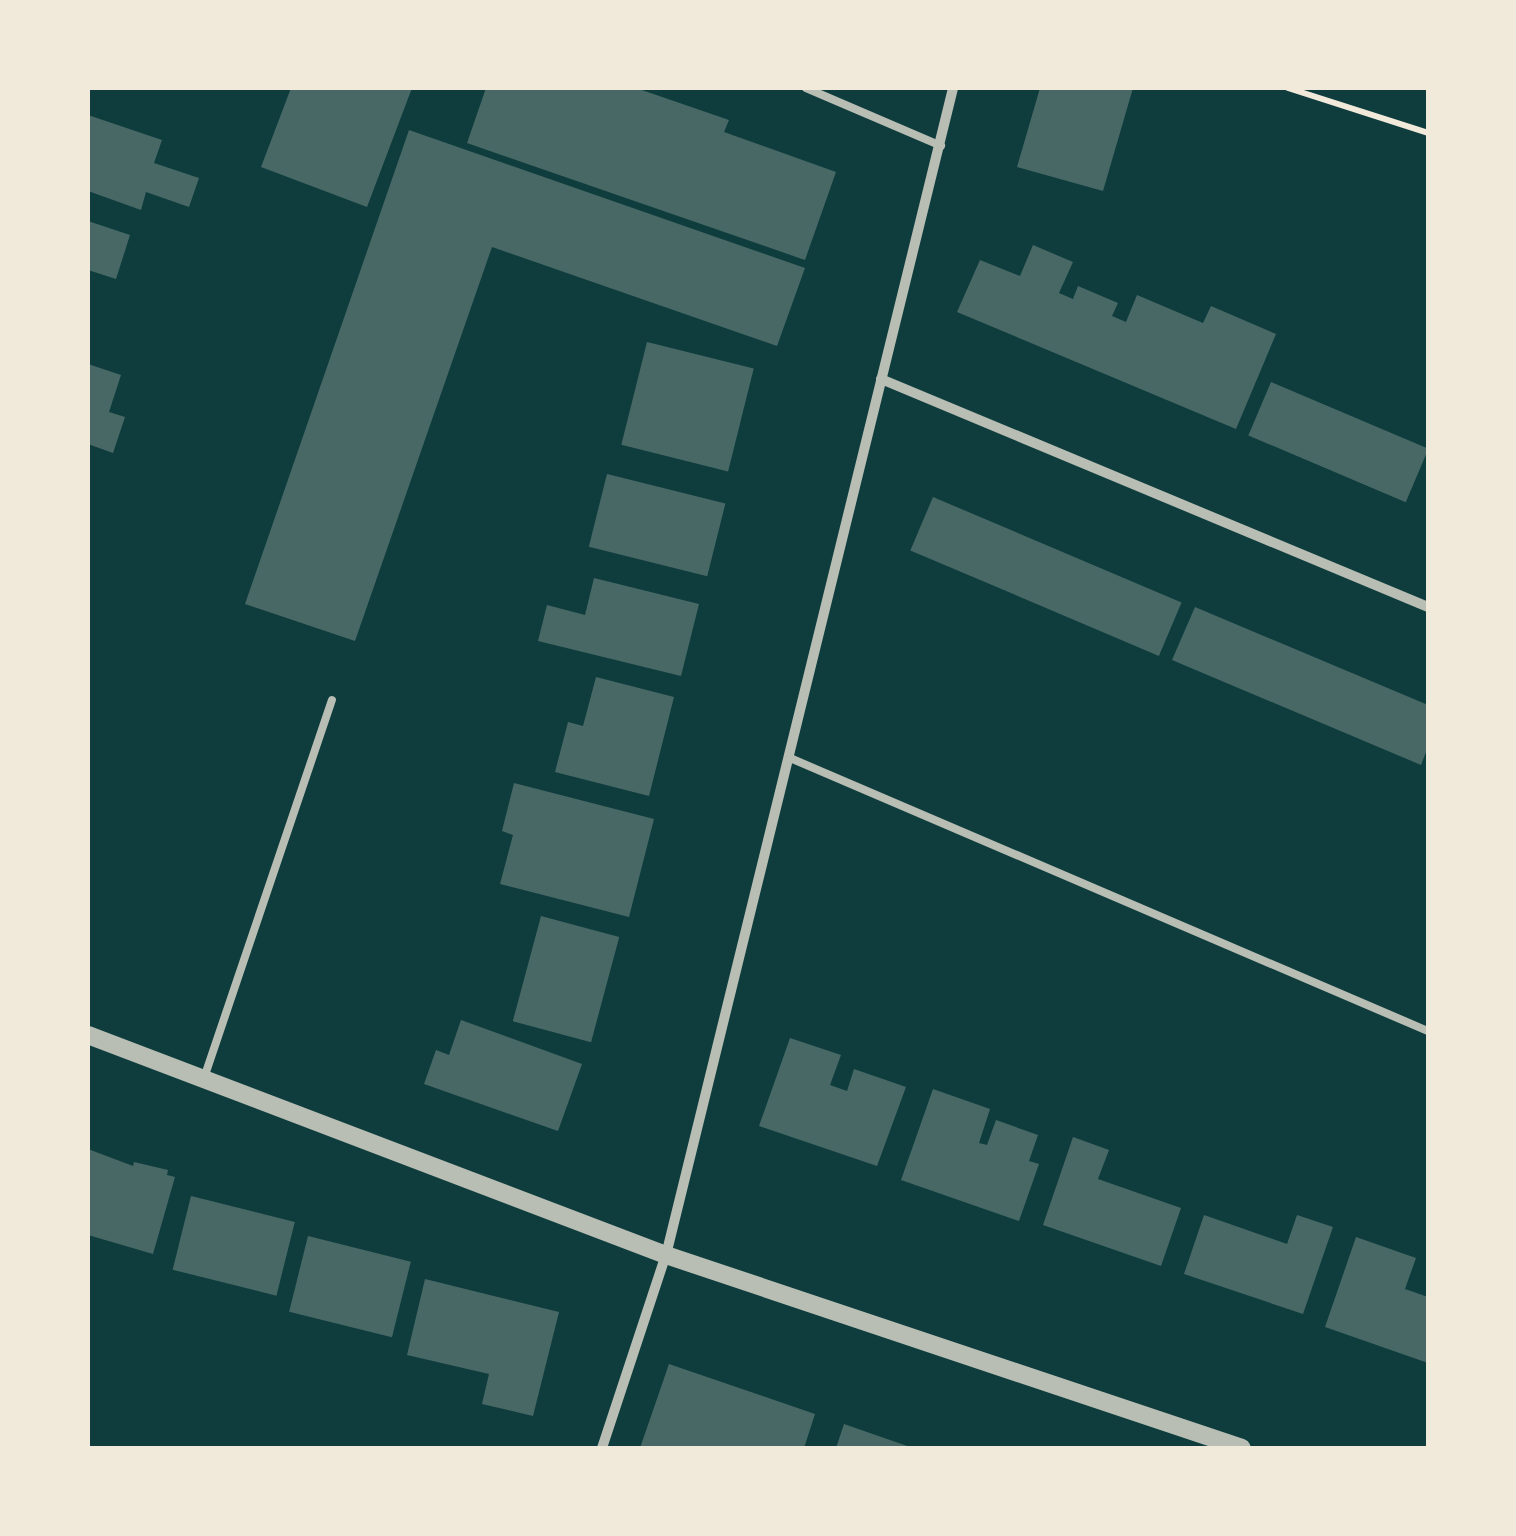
<!DOCTYPE html>
<html>
<head>
<meta charset="utf-8">
<style>
	body { margin:0 }
	#map { position:relative; width:1516px; height:1536px; overflow:hidden; background:#0f3d3e; font-family:"Noto Serif",serif }
	div>[style] { position:absolute }
	[style*='--x'] { left:calc(var(--x)*1px); top:calc(var(--y)*1px); width:calc(var(--w)*1px); rotate:calc(var(--a)*1deg) }
	.building>* { inset:0; background:#486865; transform-origin:0 0 }
	.path>* { height:6px; margin:-3px; padding:0 3px; transform-origin:3px; border-radius:3px; background:#f1e9da }
	.service>* { height:8px; margin:-4px; padding:0 4px; transform-origin:4px; border-radius:4px; background:#b8beb3 }
	.minor>* { height:10px; margin:-5px; padding:0 5px; transform-origin:5px; border-radius:5px; background:#b8beb3 }
	.tertiary>* { height:18px; margin:-9px; padding:0 9px; transform-origin:9px; border-radius:9px; background:#b8beb3 }
	span { translate:-50% -50%; white-space:nowrap; text-align:center; line-height:1.15; -webkit-text-stroke:9px #f1e9da; paint-order:stroke }
	.frame { position:absolute; inset:0; border:90px solid #f1e9da; pointer-events:none }
</style>
</head>
<body>
<div id="map">
	<div class="building">
		<div style="clip-path:polygon(291px 88px,412px 88px,367px 207px,261px 167px)"></div>
		<div style="clip-path:polygon(486px 88px,636px 88px,729px 120px,724px 132px,836px 172px,805px 260px,467px 143px)"></div>
		<div style="clip-path:polygon(1040px 88px,1133px 88px,1103px 191px,1017px 167px)"></div>
		<div style="clip-path:polygon(88px 115px,162px 140px,154px 163px,199px 178px,189px 207px,146px 192px,141px 210px,88px 191px)"></div>
		<div style="clip-path:polygon(409px 130px,805px 268px,777px 346px,492px 247px,355px 641px,245px 604px)"></div>
		<div style="clip-path:polygon(88px 221px,130px 235px,116px 279px,88px 270px)"></div>
		<div style="clip-path:polygon(1033px 245px,1073px 262px,1059px 293px,1073px 299px,1078px 286px,1118px 303px,1112px 316px,1126px 322px,1137px 295px,1203px 323px,1211px 306px,1276px 334px,1236px 429px,957px 312px,980px 260px,1020px 276px)"></div>
		<div style="left:647px;top:342px;width:110px;height:106px;rotate:14deg"></div>
		<div style="clip-path:polygon(88px 364px,121px 375px,109px 412px,125px 417px,113px 453px,88px 444px)"></div>
		<div style="left:1271px;top:382px;width:171px;height:58px;rotate:23deg"></div>
		<div style="left:607px;top:474px;width:122px;height:75px;rotate:14deg"></div>
		<div style="left:933px;top:497px;width:270px;height:58px;rotate:23deg"></div>
		<div style="clip-path:polygon(594px 578px,699px 604px,681px 676px,538px 641px,547px 605px,585px 615px)"></div>
		<div style="clip-path:polygon(1195px 607px,1428px 705px,1428px 747px,1421px 765px,1172px 660px)"></div>
		<div style="clip-path:polygon(596px 677px,674px 697px,649px 796px,555px 772px,568px 722px,583px 726px)"></div>
		<div style="clip-path:polygon(514px 783px,654px 819px,629px 917px,500px 884px,513px 835px,502px 831px)"></div>
		<div style="left:541px;top:916px;width:81px;height:109px;rotate:15deg"></div>
		<div style="clip-path:polygon(461px 1020px,582px 1064px,558px 1131px,424px 1084px,436px 1050px,449px 1055px)"></div>
		<div style="clip-path:polygon(790px 1038px,841px 1055px,830px 1085px,847px 1091px,854px 1069px,906px 1087px,877px 1166px,759px 1126px)"></div>
		<div style="clip-path:polygon(933px 1089px,990px 1109px,979px 1143px,987px 1145px,996px 1120px,1038px 1135px,1029px 1161px,1039px 1164px,1019px 1221px,901px 1180px)"></div>
		<div style="clip-path:polygon(1073px 1137px,1109px 1150px,1098px 1179px,1181px 1208px,1161px 1266px,1043px 1225px)"></div>
		<div style="clip-path:polygon(88px 1149px,133px 1166px,134px 1162px,168px 1170px,167px 1175px,175px 1177px,153px 1254px,88px 1235px)"></div>
		<div style="left:191px;top:1196px;width:107px;height:76px;rotate:14deg"></div>
		<div style="clip-path:polygon(1204px 1215px,1287px 1244px,1297px 1215px,1333px 1227px,1303px 1314px,1184px 1274px)"></div>
		<div style="left:308px;top:1236px;width:106px;height:78px;rotate:14deg"></div>
		<div style="clip-path:polygon(1356px 1237px,1416px 1258px,1405px 1289px,1428px 1297px,1428px 1363px,1325px 1327px)"></div>
		<div style="clip-path:polygon(425px 1279px,559px 1312px,533px 1416px,482px 1404px,489px 1374px,407px 1355px)"></div>
		<div style="clip-path:polygon(669px 1364px,815px 1414px,804px 1448px,640px 1448px)"></div>
		<div style="clip-path:polygon(844px 1424px,913px 1448px,836px 1448px)"></div>
	</div>
	<div class="path">
		<div style="--x:1288;--y:88;--w:147;--a:17.8"></div>
	</div>
	<div class="service">
		<div style="--x:806;--y:88;--w:147;--a:23.2"></div>
		<div style="--x:790;--y:758;--w:694;--a:23.17"></div>
		<div style="--x:204;--y:1078;--w:399;--a:-71.3"></div>
	</div>
	<div class="minor">
		<div style="--x:881;--y:379;--w:593;--a:22.63"></div>
		<div style="--x:602;--y:1448;--w:203;--a:-71.7"></div>
		<div style="--x:666;--y:1255;--w:1202;--a:-76.18"></div>
	</div>
	<div class="tertiary">
		<div style="--x:88;--y:1035;--w:618;--a:20.84"></div>
		<div style="--x:666;--y:1255;--w:607;--a:18.52"></div>
	</div>
	<div class="frame"></div>
</div>
</body>
</html>
